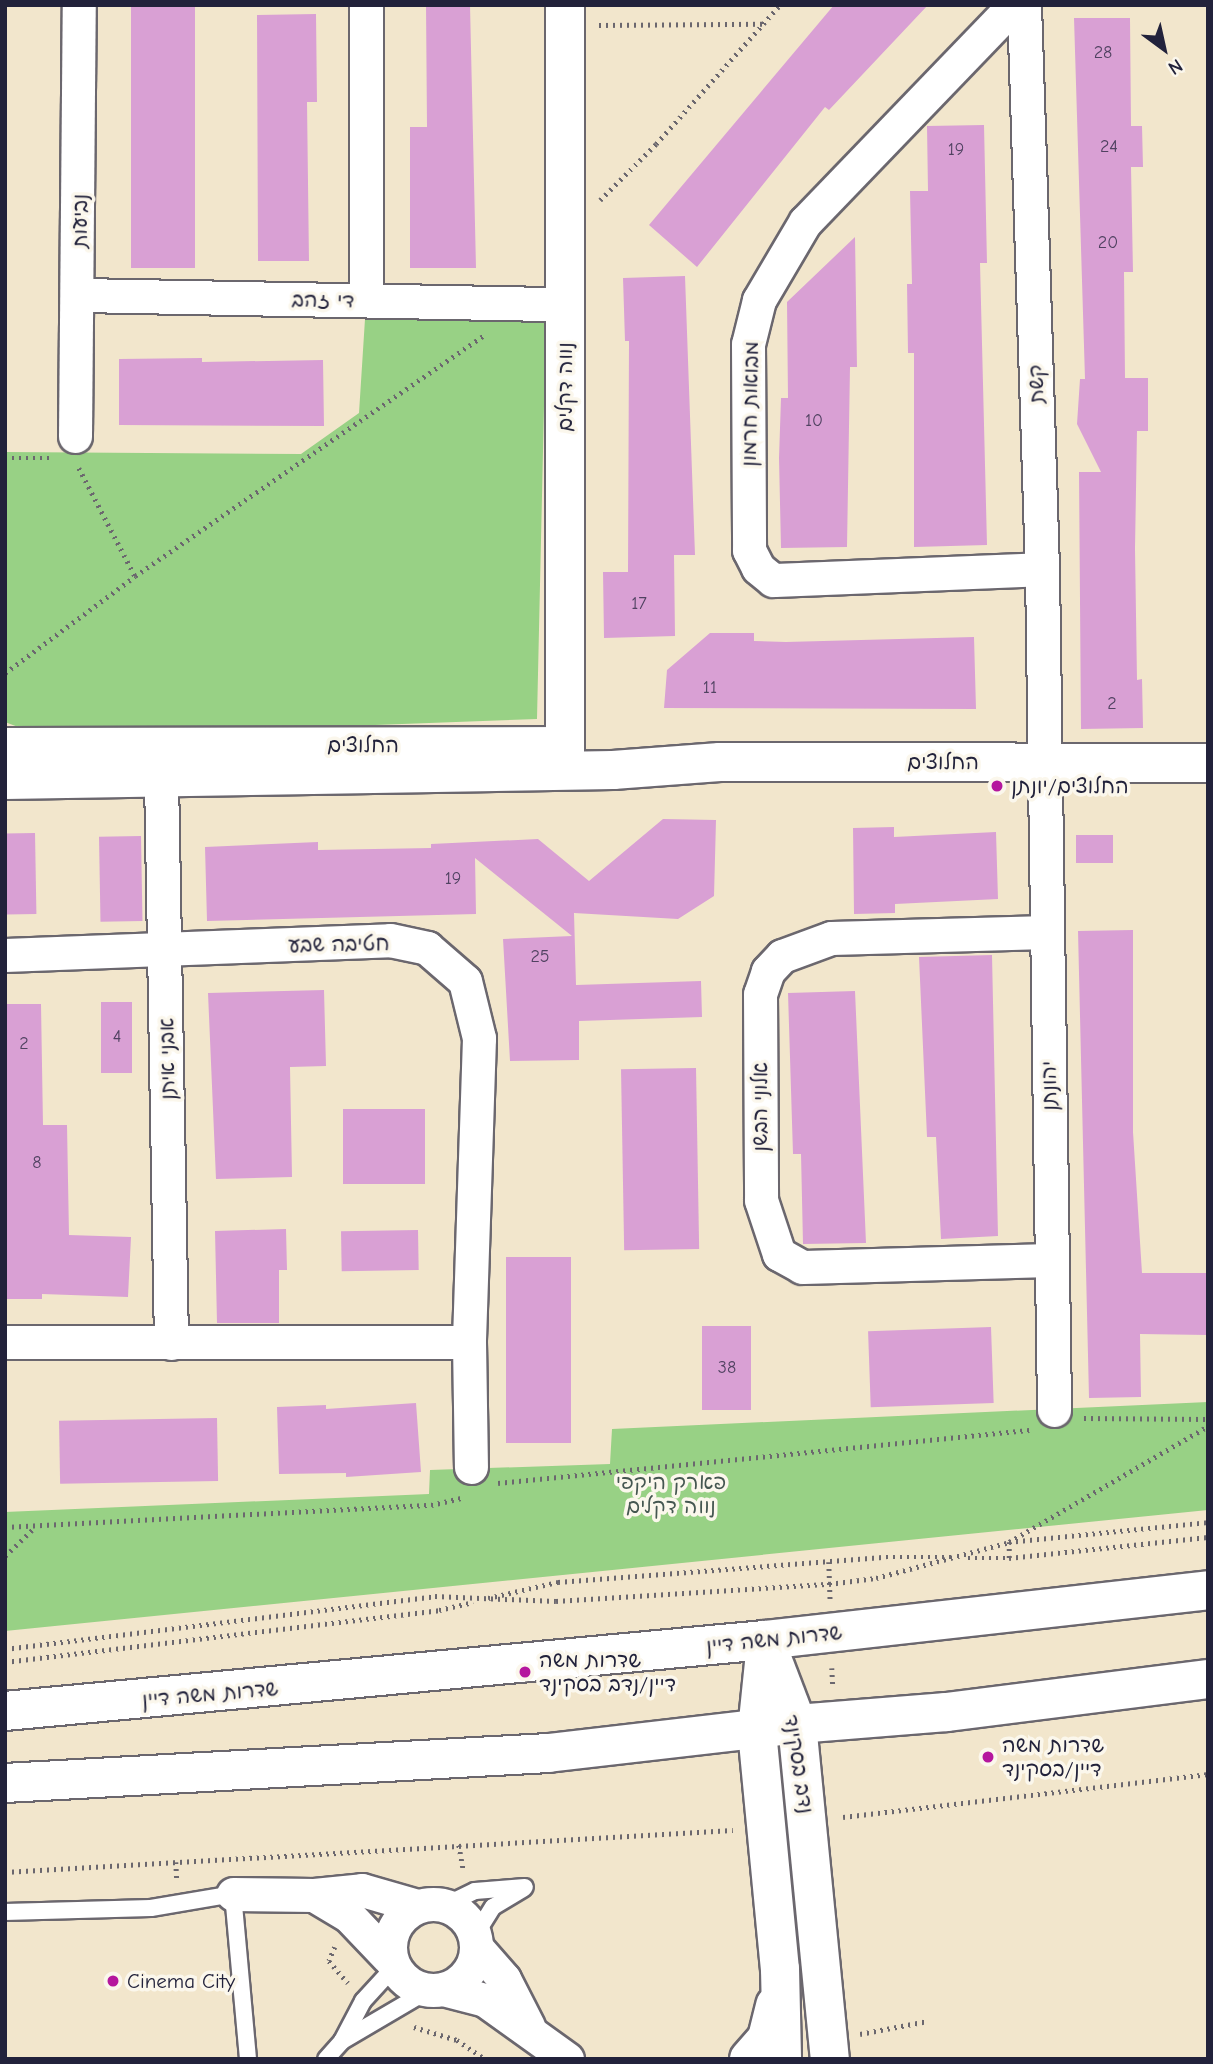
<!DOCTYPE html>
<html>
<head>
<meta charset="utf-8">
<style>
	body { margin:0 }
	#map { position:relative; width:1213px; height:2064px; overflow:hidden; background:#f2e6cc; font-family:"Comic Neue","Playpen Sans Hebrew",sans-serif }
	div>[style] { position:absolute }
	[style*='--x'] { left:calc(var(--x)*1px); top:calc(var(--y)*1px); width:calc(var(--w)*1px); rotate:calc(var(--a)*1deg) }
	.green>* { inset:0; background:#98d185 }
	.building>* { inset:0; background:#d9a0d4; transform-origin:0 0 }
	.path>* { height:4.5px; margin-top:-2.25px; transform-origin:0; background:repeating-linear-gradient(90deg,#6b676e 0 2px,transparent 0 7px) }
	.roads { filter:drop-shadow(2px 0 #6b676e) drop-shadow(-2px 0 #6b676e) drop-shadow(0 2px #6b676e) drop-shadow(0 -2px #6b676e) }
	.service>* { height:16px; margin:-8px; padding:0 8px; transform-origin:8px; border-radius:8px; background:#fff }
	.minor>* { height:33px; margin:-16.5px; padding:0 16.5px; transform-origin:16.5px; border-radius:16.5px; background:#fff }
	.minor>.ring { margin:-16.5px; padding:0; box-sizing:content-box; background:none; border:33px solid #fff; border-radius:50% }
	.tertiary>* { height:38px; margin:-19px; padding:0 19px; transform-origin:19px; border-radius:19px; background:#fff }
	.primary>* { height:38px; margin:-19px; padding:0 19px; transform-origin:19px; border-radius:19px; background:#fff }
	.dots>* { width:19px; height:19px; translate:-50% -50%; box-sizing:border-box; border:4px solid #fbf7ec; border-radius:50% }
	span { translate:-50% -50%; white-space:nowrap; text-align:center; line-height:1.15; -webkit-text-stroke:7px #fbf7ec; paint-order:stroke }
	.number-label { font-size:18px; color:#504261 }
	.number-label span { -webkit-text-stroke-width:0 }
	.street-label { font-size:21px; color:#22223b }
	.poi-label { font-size:21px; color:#22223b }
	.left { translate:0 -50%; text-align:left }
	.park-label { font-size:21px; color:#455751 }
	.frame { position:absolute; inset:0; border:7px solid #22223b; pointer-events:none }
	.north { position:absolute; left:1129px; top:14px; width:70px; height:70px; -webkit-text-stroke:5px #fbf7ec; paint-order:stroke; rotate:147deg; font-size:19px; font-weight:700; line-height:28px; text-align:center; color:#22223b }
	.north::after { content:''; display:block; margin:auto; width:24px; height:32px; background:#22223b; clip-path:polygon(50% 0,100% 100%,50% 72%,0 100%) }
</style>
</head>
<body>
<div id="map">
	<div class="green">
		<div style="clip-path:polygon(546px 317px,537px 719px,78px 736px,26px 730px,5px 722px,5px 452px,301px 454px,359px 413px,365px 319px)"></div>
		<div style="clip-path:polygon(1208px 1402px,1208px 1510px,5px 1631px,5px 1512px,429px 1494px,430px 1470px,610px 1464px,612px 1429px)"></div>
	</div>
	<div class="building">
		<div style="left:131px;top:5px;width:64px;height:263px"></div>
		<div style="clip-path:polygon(426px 5px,470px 5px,476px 268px,410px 268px,410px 127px,427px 127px)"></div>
		<div style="clip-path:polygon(834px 5px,928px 5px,829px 110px,825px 107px,697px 267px,649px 225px)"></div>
		<div style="clip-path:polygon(316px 14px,317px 102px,307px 102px,309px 261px,258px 261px,257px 15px)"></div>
		<div style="clip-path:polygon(1074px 18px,1130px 18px,1131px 126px,1142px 126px,1143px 167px,1131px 167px,1133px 272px,1124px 272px,1125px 378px,1148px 378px,1148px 431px,1137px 431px,1135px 549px,1137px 680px,1142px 679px,1143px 728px,1081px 729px,1079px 472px,1101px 472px,1077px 424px,1080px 379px,1085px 379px)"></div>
		<div style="clip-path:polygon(984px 125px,987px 263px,980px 263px,987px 545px,914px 547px,914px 353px,908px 353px,907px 284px,912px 284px,910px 191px,928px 191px,927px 126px)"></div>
		<div style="clip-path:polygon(855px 237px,857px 367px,850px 367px,847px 547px,781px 548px,779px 458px,781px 398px,788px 398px,787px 302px)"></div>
		<div style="clip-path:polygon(685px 276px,695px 555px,674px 555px,675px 636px,604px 638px,603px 572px,628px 572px,629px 341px,625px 341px,623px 278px)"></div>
		<div style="clip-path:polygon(202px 358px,202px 362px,323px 360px,324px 426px,119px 425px,119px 359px)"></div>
		<div style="clip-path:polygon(710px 633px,754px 633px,754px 641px,786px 642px,974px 637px,976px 709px,664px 708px,667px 670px)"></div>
		<div style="clip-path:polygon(663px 819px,716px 820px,714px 896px,678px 919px,574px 913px,576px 985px,701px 981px,702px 1017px,579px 1021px,579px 1060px,510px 1061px,503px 939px,572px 936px,475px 858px,476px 914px,207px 921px,205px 847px,318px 842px,318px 850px,431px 848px,431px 844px,538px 839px,589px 881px)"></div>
		<div style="clip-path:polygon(894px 827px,894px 837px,996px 832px,998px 899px,895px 904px,895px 913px,854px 914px,853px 828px)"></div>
		<div style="left:35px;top:833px;width:81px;height:30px;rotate:89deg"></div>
		<div style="left:1076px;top:835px;width:37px;height:28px"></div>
		<div style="left:141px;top:836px;width:85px;height:42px;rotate:89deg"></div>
		<div style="clip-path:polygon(1133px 930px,1133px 1132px,1142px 1273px,1208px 1273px,1208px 1335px,1140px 1334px,1141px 1397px,1089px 1398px,1078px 931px)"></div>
		<div style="clip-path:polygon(992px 955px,998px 1236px,941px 1239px,936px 1137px,927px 1137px,919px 957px)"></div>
		<div style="clip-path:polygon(324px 990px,326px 1066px,290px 1067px,292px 1177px,216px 1179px,208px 993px)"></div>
		<div style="clip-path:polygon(855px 991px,866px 1243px,803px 1244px,801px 1154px,793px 1154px,788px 993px)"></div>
		<div style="left:101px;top:1002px;width:31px;height:71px"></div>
		<div style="clip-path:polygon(5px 1004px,41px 1004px,43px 1125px,67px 1125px,69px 1235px,131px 1237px,128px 1297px,42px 1294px,42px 1299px,5px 1299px)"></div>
		<div style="left:696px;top:1068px;width:181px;height:75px;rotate:89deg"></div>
		<div style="left:343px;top:1109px;width:82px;height:75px"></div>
		<div style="clip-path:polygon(286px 1229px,287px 1270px,279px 1270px,279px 1323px,217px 1323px,215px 1231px)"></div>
		<div style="left:418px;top:1230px;width:40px;height:77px;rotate:89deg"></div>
		<div style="left:571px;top:1257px;width:186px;height:65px;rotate:90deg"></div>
		<div style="left:702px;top:1326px;width:49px;height:84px"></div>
		<div style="left:991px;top:1327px;width:76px;height:123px;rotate:88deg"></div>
		<div style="clip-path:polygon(416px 1403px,421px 1472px,346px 1477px,346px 1473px,279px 1474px,277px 1407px,326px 1405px,326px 1409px)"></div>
		<div style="left:217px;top:1418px;width:63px;height:158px;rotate:89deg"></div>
	</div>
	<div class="path">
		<div style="--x:599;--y:25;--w:163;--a:-0.4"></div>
		<div style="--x:600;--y:200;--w:79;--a:-45"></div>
		<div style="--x:656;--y:144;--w:186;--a:-48.3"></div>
		<div style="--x:5;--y:458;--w:45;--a:0"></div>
		<div style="--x:79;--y:468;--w:122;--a:62.6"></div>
		<div style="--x:5;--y:673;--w:162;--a:-36.7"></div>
		<div style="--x:135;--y:576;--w:423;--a:-34.6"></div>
		<div style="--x:1084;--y:1418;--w:124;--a:0.5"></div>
		<div style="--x:498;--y:1483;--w:534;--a:-5.7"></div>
		<div style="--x:5;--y:1527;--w:427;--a:-3"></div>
		<div style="--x:431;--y:1505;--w:31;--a:-13"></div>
		<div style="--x:5;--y:1556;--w:42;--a:-44"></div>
		<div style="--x:968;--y:1558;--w:41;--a:0"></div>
		<div style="--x:1009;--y:1558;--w:200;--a:-6"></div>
		<div style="--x:1009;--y:1558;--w:16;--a:-90"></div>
		<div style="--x:1009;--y:1542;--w:230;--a:-30.2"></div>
		<div style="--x:829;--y:1562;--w:37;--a:88"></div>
		<div style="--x:488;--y:1598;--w:72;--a:-12.9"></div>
		<div style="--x:558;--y:1582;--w:329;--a:-4.4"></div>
		<div style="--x:886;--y:1557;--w:66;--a:0"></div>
		<div style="--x:5;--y:1649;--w:433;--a:-7"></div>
		<div style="--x:435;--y:1596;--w:121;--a:2.4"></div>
		<div style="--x:556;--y:1601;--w:274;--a:-3.6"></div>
		<div style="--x:829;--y:1584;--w:47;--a:-7.3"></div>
		<div style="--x:876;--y:1578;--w:138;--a:-15.1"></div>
		<div style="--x:1009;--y:1542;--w:200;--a:-5.7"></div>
		<div style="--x:5;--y:1662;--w:437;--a:-6.8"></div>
		<div style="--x:439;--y:1610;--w:35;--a:-13"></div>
		<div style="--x:832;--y:1668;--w:19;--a:87"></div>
		<div style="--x:843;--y:1817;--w:368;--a:-6.7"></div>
		<div style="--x:459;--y:1845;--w:27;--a:80"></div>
		<div style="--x:176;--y:1862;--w:20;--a:87"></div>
		<div style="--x:5;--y:1872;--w:729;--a:-3.3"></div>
		<div style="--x:335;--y:1947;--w:15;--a:113"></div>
		<div style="--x:329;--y:1961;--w:29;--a:49"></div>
		<div style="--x:414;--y:2027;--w:45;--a:16.8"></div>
		<div style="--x:457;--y:2040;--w:34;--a:34"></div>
		<div style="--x:860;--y:2034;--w:69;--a:-10.8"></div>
	</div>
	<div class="roads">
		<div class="service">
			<div style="--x:446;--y:1905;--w:32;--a:-26"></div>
			<div style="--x:475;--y:1891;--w:50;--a:-4.6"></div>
			<div style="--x:5;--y:1912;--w:146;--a:-1.6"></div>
			<div style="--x:151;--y:1908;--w:83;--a:-9.7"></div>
			<div style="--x:233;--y:1894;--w:166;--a:84.8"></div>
			<div style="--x:476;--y:1934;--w:32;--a:-58"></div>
			<div style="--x:493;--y:1907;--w:35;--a:-31"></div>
			<div style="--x:342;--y:2041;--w:101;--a:-30.4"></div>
			<div style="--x:326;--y:2059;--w:24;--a:-48"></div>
			<div style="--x:342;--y:2041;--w:45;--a:-62.3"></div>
			<div style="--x:363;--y:2001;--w:46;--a:-47.6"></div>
		</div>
		<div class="minor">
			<div style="--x:1014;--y:5;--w:301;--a:133.9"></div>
			<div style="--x:805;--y:222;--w:91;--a:120.5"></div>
			<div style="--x:759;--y:300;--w:45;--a:104"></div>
			<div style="--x:748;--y:344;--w:206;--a:89.7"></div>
			<div style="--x:749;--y:550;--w:20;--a:63"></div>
			<div style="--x:758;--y:568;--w:19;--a:39"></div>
			<div style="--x:773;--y:580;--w:269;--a:-2.3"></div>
			<div style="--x:1024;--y:5;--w:564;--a:88.17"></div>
			<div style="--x:1042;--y:569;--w:841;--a:89.18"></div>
			<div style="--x:80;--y:295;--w:485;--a:1.1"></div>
			<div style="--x:366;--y:300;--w:295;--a:-90"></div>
			<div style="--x:75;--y:436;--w:431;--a:-89.5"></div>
			<div style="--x:161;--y:776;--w:567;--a:88.99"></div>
			<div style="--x:1047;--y:932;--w:216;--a:178.4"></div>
			<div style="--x:831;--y:938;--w:52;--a:159.8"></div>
			<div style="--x:782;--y:956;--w:21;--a:133"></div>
			<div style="--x:768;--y:971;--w:24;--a:109"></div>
			<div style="--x:760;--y:994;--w:206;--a:89.7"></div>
			<div style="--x:761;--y:1200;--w:57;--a:71.6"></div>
			<div style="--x:779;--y:1254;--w:26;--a:29"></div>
			<div style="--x:802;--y:1267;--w:249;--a:-1.6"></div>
			<div style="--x:5;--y:955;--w:385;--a:-2.2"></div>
			<div style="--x:390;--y:940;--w:38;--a:12"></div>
			<div style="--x:427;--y:948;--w:50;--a:41"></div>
			<div style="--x:465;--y:981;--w:59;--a:76.2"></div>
			<div style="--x:479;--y:1038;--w:304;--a:91.9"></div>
			<div style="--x:469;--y:1342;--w:125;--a:89.1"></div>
			<div style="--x:5;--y:1342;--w:464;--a:0"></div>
			<div style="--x:233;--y:1894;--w:81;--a:0.7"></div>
			<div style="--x:314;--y:1895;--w:48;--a:-5.9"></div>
			<div style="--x:362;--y:1890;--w:57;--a:16.2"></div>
			<div style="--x:314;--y:1895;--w:41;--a:31"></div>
			<div style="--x:349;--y:1916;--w:57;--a:46.4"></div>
			<div class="ring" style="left:390px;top:1904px;width:53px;height:53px"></div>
			<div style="--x:477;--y:1948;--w:41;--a:48.9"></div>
			<div style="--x:504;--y:1979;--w:53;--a:62.9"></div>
			<div style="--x:443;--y:1989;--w:43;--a:14.7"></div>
			<div style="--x:485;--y:2000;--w:101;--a:35.7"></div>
		</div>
		<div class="tertiary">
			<div style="--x:565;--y:5;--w:764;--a:90"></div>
			<div style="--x:5;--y:747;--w:560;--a:-0.1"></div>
			<div style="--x:5;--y:780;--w:608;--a:-0.94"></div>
			<div style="--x:613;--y:770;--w:107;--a:-4.3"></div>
			<div style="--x:720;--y:762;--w:488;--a:0.1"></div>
			<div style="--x:765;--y:1640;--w:90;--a:69.1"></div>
			<div style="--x:797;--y:1724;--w:337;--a:84.4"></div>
			<div style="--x:765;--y:1653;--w:78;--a:95.9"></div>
			<div style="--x:757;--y:1731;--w:239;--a:84.5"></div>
			<div style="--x:780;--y:1969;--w:90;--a:88.7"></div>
			<div style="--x:749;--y:2059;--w:28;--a:-49"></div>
			<div style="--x:767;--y:2038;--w:34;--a:-76"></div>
		</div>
		<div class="primary">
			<div style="--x:5;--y:1711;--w:763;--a:-5.34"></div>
			<div style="--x:765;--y:1640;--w:446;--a:-6.4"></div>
			<div style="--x:5;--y:1783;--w:544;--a:-3.16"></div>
			<div style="--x:548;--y:1753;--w:251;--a:-6.6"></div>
			<div style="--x:797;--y:1724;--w:150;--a:-4.6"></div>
			<div style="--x:947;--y:1712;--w:263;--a:-7.2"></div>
		</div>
	</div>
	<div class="dots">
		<div style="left:997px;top:786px;background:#b5179e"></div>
		<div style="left:525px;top:1672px;background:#b5179e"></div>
		<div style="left:988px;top:1757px;background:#b5179e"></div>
		<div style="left:113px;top:1981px;background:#b5179e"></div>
	</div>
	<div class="number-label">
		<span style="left:1103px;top:53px">28</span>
		<span style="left:1109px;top:147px">24</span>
		<span style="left:956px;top:150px">19</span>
		<span style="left:1108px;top:243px">20</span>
		<span style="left:814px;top:421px">10</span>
		<span style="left:639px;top:604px">17</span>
		<span style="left:710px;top:688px">11</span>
		<span style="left:1112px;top:704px">2</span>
		<span style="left:453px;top:879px">19</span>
		<span style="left:540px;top:957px">25</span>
		<span style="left:117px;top:1037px">4</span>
		<span style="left:24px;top:1044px">2</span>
		<span style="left:37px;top:1163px">8</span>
		<span style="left:727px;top:1368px">38</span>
	</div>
	<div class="street-label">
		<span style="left:80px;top:221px;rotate:-90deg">נביעות</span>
		<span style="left:323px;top:300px;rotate:1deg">די זהב</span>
		<span style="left:1036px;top:384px;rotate:-92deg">קשת</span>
		<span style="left:565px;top:387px;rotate:-90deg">נווה דקלים</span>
		<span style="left:750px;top:404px;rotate:-89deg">מבואות חרמון</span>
		<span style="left:363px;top:745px">החלוצים</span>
		<span style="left:943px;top:762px">החלוצים</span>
		<span style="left:339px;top:944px;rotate:-1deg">חטיבה שבע</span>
		<span style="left:167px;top:1059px;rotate:-91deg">אבני איתן</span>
		<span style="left:1049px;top:1086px;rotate:-91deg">יהונתן</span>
		<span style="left:760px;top:1107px;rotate:-90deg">אלוני הבשן</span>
		<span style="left:774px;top:1639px;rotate:-6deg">שדרות משה דיין</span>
		<span style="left:210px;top:1694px;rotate:-5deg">שדרות משה דיין</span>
		<span style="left:799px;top:1764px;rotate:81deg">נדב בסקינד</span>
	</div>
	<div class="poi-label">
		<span class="left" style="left:1011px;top:786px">החלוצים/יונתן</span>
		<span class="left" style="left:539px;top:1672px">שדרות משה<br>דיין/נדב בסקינד</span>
		<span class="left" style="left:1002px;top:1757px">שדרות משה<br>דיין/בסקינד</span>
		<span class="left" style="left:127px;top:1981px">Cinema City</span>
	</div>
	<div class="park-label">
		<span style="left:671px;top:1494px">פארק היקפי<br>נווה דקלים</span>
	</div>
	<div class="frame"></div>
	<div class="north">N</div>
</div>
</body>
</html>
